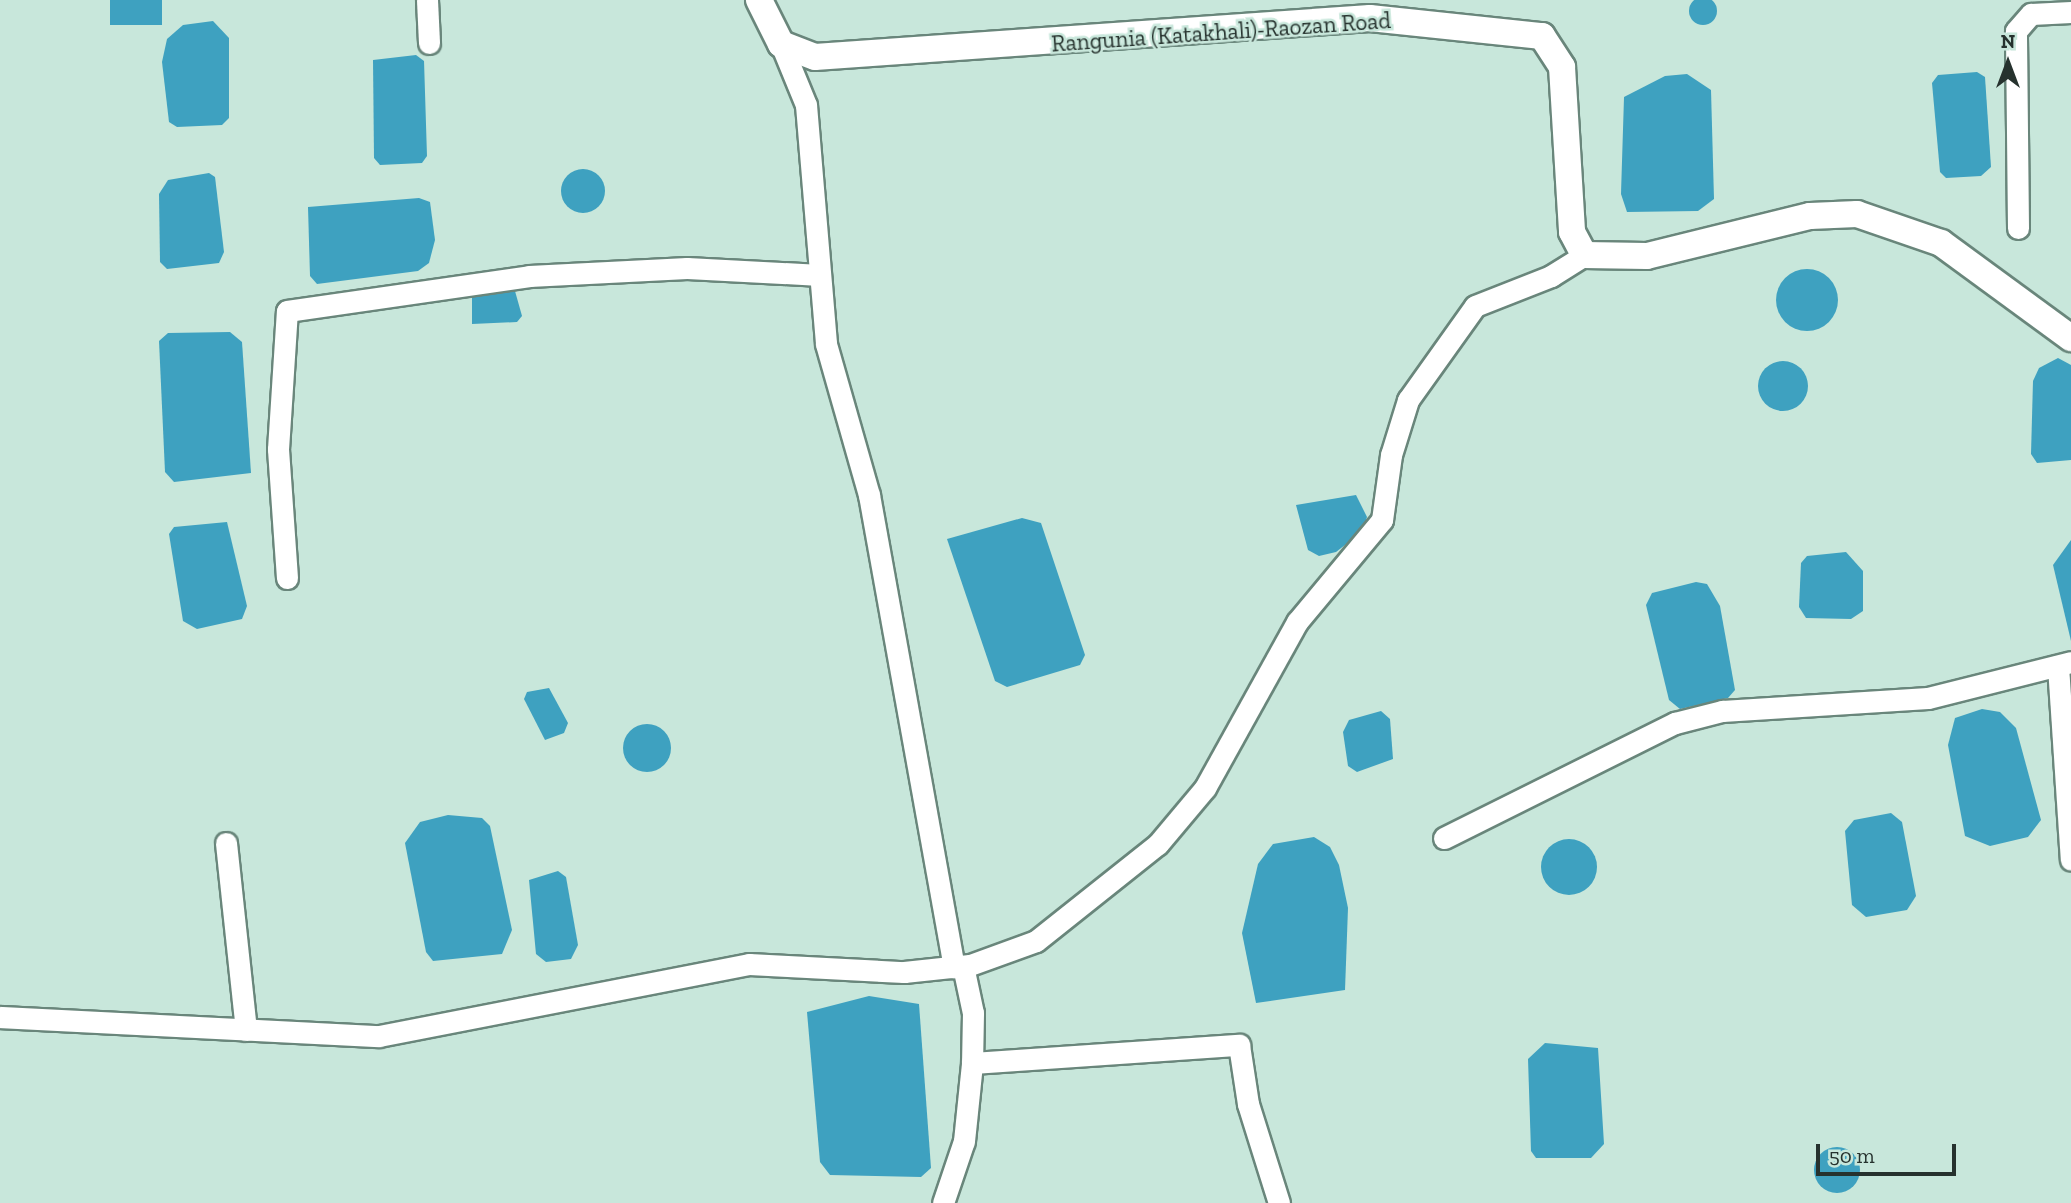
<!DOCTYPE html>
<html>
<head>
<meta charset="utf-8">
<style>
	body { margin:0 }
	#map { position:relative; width:2071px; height:1203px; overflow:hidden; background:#c8e7db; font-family:"Zilla Slab",serif }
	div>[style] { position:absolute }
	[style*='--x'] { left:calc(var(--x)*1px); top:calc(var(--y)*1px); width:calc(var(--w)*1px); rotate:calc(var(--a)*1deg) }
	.water>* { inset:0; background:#3ea1c0; transform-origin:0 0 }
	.round { border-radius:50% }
	.roads { filter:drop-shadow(2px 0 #69867b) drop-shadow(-2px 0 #69867b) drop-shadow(0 2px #69867b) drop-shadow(0 -2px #69867b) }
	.minor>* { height:21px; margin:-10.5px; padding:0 10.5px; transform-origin:10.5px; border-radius:10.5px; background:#fff }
	.major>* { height:26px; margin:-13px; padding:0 13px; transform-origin:13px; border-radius:13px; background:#fff }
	span { translate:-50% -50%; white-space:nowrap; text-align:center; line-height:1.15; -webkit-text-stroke:5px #c8e7db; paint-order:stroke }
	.street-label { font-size:23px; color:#26322e }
	.north { position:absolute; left:1973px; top:28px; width:70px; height:70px; -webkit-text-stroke:5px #c8e7db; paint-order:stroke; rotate:0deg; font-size:19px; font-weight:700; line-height:28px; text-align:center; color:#26322e }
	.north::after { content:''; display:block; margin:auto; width:24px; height:32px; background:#26322e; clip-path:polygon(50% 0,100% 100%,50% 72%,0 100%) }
	.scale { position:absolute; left:1816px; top:1144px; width:140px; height:32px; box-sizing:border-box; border:4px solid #26322e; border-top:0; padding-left:9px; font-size:21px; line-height:24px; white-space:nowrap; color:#26322e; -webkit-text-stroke:5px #c8e7db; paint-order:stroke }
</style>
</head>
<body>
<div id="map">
	<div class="water">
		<div class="round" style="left:1689px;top:-3px;width:28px;height:28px"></div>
		<div style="left:110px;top:0;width:52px;height:25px"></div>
		<div style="clip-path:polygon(213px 21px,229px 38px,229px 118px,222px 125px,177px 127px,169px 122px,162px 62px,167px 39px,183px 25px)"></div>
		<div style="clip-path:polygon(416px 55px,424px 61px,427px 156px,422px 163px,380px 165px,374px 158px,373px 60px)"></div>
		<div style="clip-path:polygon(1977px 72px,1985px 77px,1991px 167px,1981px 176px,1946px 178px,1940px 172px,1932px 83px,1938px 75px)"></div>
		<div style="clip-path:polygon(1687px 74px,1711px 90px,1714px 199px,1698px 211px,1627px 212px,1621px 194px,1624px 97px,1665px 76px)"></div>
		<div class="round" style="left:561px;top:169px;width:44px;height:44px"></div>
		<div style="clip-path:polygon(209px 173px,215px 177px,224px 252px,219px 263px,167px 269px,160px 262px,159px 194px,168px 180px)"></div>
		<div style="clip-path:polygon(419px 198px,430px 202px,435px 240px,429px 263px,418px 271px,317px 284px,310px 276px,308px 207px)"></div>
		<div class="round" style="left:1776px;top:269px;width:62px;height:62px"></div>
		<div style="clip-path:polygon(515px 291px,522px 316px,517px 322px,472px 324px,472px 296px)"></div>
		<div style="clip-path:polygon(230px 332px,242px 342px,251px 473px,174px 482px,165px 472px,159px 341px,168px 333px)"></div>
		<div style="clip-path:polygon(2058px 358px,2071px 365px,2071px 460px,2037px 463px,2031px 454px,2033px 381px,2039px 368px)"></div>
		<div class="round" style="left:1758px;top:361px;width:50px;height:50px"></div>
		<div style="clip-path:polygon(1356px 495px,1367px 517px,1363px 531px,1336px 552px,1319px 556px,1308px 550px,1296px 505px)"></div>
		<div style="clip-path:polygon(1022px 518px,1041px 523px,1085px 655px,1080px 665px,1007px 687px,995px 681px,947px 539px)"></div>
		<div style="clip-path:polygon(227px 522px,247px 606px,242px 619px,197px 629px,183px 621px,169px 534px,174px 527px)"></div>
		<div style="clip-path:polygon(2071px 540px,2071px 641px,2053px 565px)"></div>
		<div style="clip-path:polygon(1846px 552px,1863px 571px,1863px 611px,1851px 619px,1806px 618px,1799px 607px,1801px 563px,1807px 556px)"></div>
		<div style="clip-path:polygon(1696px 582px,1707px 584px,1720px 606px,1735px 690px,1728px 698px,1680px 709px,1669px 700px,1646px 605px,1652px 593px)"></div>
		<div style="clip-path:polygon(549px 688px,568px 723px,564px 733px,545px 740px,524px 699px,527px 692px)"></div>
		<div style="clip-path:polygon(1982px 709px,2000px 712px,2016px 728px,2041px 820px,2028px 837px,1990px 846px,1965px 836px,1948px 745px,1955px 718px)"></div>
		<div style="clip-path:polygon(1381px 711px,1390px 719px,1393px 759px,1357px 772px,1348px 766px,1343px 732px,1349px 720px)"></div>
		<div class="round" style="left:623px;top:724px;width:48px;height:48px"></div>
		<div style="clip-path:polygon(1891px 813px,1902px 822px,1916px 896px,1907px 910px,1866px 917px,1852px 905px,1845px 831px,1854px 820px)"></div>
		<div style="clip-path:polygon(448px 815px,482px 818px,490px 826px,512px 930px,502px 954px,433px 961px,426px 952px,405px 843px,420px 822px)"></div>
		<div style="clip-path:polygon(1314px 837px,1330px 847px,1339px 865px,1348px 908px,1345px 990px,1256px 1003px,1242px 933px,1258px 864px,1273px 844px)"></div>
		<div class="round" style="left:1541px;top:839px;width:56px;height:56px"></div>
		<div style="clip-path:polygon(558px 871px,566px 877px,578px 945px,571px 959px,546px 962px,536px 954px,529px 880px)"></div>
		<div style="clip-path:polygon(869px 996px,919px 1004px,931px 1168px,921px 1177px,830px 1175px,820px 1162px,807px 1012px)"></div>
		<div style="clip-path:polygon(1545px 1043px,1598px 1048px,1604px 1144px,1591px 1158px,1536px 1158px,1531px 1151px,1528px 1059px)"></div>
		<div class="round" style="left:1814px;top:1147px;width:46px;height:46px"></div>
	</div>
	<div class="roads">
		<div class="minor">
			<div style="--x:427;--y:0;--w:43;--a:87.3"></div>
			<div style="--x:781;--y:44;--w:66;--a:67.7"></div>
			<div style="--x:806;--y:105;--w:240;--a:85.2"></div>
			<div style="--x:826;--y:344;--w:157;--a:74.1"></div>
			<div style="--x:869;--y:495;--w:480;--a:79.8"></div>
			<div style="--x:2018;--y:228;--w:197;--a:-90.6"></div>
			<div style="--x:2016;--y:31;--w:23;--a:-49"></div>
			<div style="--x:2031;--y:14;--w:40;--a:-2.9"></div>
			<div style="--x:287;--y:578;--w:129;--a:-94"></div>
			<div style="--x:278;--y:449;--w:138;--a:-86.3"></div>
			<div style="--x:287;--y:311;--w:245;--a:-8.2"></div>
			<div style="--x:529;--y:276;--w:158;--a:-2.9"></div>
			<div style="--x:687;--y:268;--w:133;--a:3"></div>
			<div style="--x:2058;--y:666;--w:194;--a:86.2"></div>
			<div style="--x:1444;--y:838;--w:258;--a:-26.5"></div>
			<div style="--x:1675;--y:723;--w:49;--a:-14.3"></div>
			<div style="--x:1722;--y:711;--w:206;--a:-3.6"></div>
			<div style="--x:1928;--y:698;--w:147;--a:-14.1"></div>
			<div style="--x:226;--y:843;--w:188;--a:83.9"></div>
			<div style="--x:963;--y:966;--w:48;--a:78"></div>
			<div style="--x:973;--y:1013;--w:50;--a:91.1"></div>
			<div style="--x:972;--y:1063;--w:268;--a:-3.9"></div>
			<div style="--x:1239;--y:1045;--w:60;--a:81.3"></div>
			<div style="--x:1248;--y:1104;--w:104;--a:72.6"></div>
			<div style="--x:0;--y:1017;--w:379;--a:2.9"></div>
			<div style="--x:379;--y:1036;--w:377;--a:-11"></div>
			<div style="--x:749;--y:964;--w:155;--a:3"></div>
			<div style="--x:904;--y:972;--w:66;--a:-6.1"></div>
			<div style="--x:970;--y:965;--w:70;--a:-20"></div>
			<div style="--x:1036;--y:941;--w:156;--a:-38.5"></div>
			<div style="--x:1158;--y:844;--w:73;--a:-50"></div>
			<div style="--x:1205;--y:788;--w:190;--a:-61"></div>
			<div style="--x:1297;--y:622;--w:133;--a:-50.2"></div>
			<div style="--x:1382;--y:520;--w:66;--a:-82.1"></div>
			<div style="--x:1391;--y:455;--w:58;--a:-72.8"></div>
			<div style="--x:1408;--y:400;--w:115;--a:-54.5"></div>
			<div style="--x:1475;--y:306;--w:82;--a:-21.5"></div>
			<div style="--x:1551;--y:276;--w:39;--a:-32"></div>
			<div style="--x:943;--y:1203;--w:65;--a:-71.3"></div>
			<div style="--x:964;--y:1141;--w:78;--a:-84.1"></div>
		</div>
		<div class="major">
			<div style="--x:759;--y:0;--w:49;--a:63.4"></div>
			<div style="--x:781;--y:44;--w:36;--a:21"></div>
			<div style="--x:815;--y:57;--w:556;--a:-4.02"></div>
			<div style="--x:1370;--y:18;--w:173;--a:6"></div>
			<div style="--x:1542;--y:36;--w:37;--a:57"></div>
			<div style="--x:1562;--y:67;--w:165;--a:86.5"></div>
			<div style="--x:1572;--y:232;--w:26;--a:62"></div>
			<div style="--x:1584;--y:255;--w:63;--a:0.9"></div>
			<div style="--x:1647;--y:256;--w:168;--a:-13.8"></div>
			<div style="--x:1810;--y:216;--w:47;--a:-2.4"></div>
			<div style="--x:1857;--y:214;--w:89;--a:19"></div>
			<div style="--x:1941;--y:243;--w:161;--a:36.2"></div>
		</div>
	</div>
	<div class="street-label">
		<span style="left:1221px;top:32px;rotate:-4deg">Rangunia (Katakhali)-Raozan Road</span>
	</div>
	<div class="north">N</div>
	<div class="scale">50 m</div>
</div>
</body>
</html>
